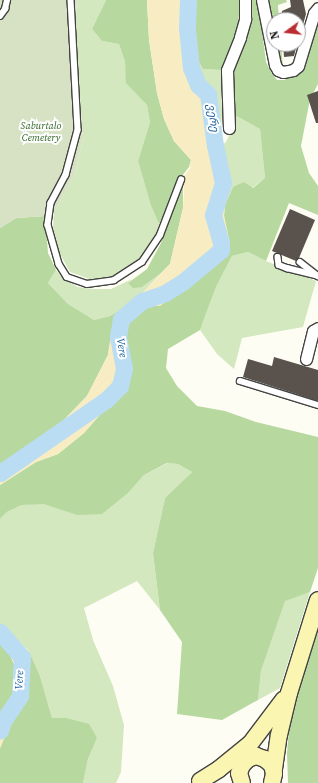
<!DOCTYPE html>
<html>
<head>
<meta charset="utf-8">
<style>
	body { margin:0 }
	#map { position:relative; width:318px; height:783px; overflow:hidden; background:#fefdf4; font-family:"Source Serif 4","Noto Sans Georgian",serif }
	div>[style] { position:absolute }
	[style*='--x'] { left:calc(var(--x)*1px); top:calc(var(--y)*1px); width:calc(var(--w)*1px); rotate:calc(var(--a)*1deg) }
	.green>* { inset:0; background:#d3e8be }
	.forest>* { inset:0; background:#b7d89e }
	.sand>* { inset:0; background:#f8edc2 }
	.cemetery>* { inset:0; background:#d7e1c4 }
	.river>* { height:17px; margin:-8.5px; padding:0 8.5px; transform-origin:8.5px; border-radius:8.5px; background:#bbddf4 }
	.building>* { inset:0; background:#59524d }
	.roads { filter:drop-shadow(1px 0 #434343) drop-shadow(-1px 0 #434343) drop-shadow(0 1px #434343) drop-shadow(0 -1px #434343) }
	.service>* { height:5.5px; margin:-2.75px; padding:0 2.75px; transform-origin:2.75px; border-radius:2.75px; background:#fff }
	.minor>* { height:11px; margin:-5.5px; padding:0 5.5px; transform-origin:5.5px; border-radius:5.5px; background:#fff }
	.secondary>* { height:16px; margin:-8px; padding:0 8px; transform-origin:8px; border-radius:8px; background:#fbf5b2 }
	span { translate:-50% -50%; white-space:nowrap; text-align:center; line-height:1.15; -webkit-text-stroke:4px #fff; paint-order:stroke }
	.park-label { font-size:10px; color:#2f6622; font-style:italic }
	.water-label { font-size:11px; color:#1e639e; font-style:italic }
	.north { position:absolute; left:266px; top:12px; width:40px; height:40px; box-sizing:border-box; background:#fff; border:1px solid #9f9f9f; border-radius:50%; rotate:255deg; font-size:11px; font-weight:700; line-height:16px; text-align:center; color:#101010 }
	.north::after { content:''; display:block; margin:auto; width:14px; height:18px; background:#bb2d31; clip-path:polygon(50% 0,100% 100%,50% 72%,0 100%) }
</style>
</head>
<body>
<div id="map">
	<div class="green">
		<div style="clip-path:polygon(78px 0,106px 0,92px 29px,102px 41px,119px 44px,125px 62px,127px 83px,147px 105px,150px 122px,138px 161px,151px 206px,159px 224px,156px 234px,138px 262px,113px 276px,95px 281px,70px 272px,59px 252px,53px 228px,54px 212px,75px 174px,83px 138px,75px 26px)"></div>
		<div style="clip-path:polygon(191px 49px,203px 69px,221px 70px,222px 112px,221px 136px,218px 138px,211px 91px,197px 74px)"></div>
		<div style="clip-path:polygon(231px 113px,260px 129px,265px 178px,252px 188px,233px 187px,225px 205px,227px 184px,220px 147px,226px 142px,230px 133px)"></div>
		<div style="clip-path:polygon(248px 252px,266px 261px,316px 281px,303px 327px,242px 338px,234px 369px,217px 354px,200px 330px,216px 287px,232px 256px)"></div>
		<div style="clip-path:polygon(56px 270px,63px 279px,78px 287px,93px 289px,111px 289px,132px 279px,128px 283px,142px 287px,160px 274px,138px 298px,126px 307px,110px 316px,94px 320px,68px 304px,48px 283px)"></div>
		<div style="clip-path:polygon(168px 463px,178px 464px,192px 472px,165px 498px,153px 553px,160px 610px,137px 581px,84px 608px,93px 640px,113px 686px,124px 725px,121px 772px,116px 783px,83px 783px,88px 759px,97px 738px,66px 718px,52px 718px,40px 676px,29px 651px,0 625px,0 519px,7px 512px,22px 505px,44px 503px,77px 515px,129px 492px,144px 475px)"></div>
		<div style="clip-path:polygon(310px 592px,280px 688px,258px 700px,261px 671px,285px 600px)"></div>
	</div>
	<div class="forest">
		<div style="clip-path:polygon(106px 0,147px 0,149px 40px,157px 93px,164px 119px,174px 141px,191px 160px,189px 167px,182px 176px,159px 224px,151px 206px,138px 161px,150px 122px,147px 105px,126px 83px,125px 62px,119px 44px,102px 41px,92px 29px)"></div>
		<div style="clip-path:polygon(195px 0,240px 0,238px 27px,231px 49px,221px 70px,203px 69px,191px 49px)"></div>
		<div style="clip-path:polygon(248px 0,258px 0,266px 62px,272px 74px,277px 80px,284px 80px,293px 75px,318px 12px,318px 84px,310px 99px,301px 146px,309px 173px,318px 186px,318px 215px,289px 203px,266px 261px,248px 252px,232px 256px,216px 287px,200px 330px,168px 349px,166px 368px,177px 386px,197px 406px,225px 411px,256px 422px,318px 437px,318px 568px,310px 592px,285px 601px,261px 671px,258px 700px,222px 720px,177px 714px,182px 642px,160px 610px,153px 553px,165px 498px,192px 472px,178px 464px,167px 463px,144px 475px,129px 492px,102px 514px,77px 515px,44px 504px,22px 505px,7px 512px,0 519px,0 485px,36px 462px,58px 454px,84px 433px,124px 387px,121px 336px,128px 320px,147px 306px,160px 305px,225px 256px,224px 215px,225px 205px,233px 187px,244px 182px,253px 188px,265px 178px,260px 129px,231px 113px,230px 70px)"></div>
		<div style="clip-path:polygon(263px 0,286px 0,287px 2px,278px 5px,279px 20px,274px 20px,274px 44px,281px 44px,283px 67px,279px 68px)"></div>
		<div style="clip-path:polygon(183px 182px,183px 208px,170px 264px,160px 274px,142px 287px,133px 288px,128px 283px,147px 269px,161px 243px)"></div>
		<div style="clip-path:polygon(45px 216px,48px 253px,56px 270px,48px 283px,68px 304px,94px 320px,110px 316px,122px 309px,112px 329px,108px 355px,87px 396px,57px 427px,37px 444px,0 465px,0 228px,16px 218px)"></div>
		<div style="clip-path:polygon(318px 612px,318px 783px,288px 783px,287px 753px,290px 719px)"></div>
		<div style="clip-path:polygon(0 639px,6px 646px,14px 664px,14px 692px,0 720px)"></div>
		<div style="clip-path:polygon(29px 651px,40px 676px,52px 718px,66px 718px,89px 724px,97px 738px,88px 759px,83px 783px,0 783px,0 748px,25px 689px)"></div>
	</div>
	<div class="sand">
		<div style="clip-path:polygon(147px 0,195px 0,191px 49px,197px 74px,211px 91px,218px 138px,227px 184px,224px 215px,230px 243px,225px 256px,201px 275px,160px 306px,147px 306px,128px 320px,121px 336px,126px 370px,124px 387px,84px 433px,58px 454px,36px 462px,0 485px,0 465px,37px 444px,57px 427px,87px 396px,108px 355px,112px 329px,122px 309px,138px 298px,170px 264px,183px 208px,184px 193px,183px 182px,181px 180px,191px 167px,189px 167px,191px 160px,174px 141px,164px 119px,157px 93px,149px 39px)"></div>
		<div style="clip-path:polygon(0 625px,29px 651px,25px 689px,0 748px,0 720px,14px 692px,14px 664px,6px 646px,0 639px)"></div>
	</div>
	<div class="cemetery">
		<div style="clip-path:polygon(0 0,78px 0,75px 26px,83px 138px,75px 174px,54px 212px,45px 216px,16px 218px,0 228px)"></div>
	</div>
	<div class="river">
		<div style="--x:0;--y:473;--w:129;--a:-34.6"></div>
		<div style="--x:106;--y:400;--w:20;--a:-45"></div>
		<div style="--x:120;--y:386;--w:18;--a:-77"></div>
		<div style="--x:124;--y:368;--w:32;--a:-101"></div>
		<div style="--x:118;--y:337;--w:18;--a:-81"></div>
		<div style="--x:121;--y:319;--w:28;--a:-41"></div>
		<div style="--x:142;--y:301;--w:24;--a:-19"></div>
		<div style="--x:165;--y:293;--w:22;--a:-32"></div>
		<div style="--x:184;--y:281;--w:48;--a:-40"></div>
		<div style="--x:221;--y:250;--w:7;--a:-90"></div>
		<div style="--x:221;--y:243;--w:29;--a:-106"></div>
		<div style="--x:213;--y:215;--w:34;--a:-73"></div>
		<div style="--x:223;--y:183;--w:38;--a:-102"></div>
		<div style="--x:215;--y:146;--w:52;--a:-97.7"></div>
		<div style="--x:208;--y:94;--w:13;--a:-138"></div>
		<div style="--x:198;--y:85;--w:18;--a:-112"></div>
		<div style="--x:191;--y:68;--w:40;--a:-95.7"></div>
		<div style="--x:187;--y:28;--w:28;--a:-88"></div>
		<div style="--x:0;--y:632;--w:33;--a:49"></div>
		<div style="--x:22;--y:657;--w:39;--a:93"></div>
		<div style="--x:20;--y:696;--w:30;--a:124"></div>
		<div style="--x:3;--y:721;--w:10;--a:107"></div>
	</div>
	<div class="building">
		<div style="clip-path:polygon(290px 0,303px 0,306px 14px,300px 35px,298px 35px,298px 20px,282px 20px,282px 11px,291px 7px)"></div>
		<div style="clip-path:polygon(283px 44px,297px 44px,294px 56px,284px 57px)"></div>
		<div style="clip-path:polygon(318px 91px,318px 123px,316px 123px,307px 95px)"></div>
		<div style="clip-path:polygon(290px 209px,315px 220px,299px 258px,296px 261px,272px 251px)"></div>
		<div style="clip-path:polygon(274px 357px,318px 370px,318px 401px,243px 377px,248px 359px,272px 366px)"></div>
	</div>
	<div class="roads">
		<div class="service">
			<div style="--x:71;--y:0;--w:130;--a:86.9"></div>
			<div style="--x:78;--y:130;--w:47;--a:104.9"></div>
			<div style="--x:66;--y:175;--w:32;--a:118"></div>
			<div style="--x:51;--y:203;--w:22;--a:98"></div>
			<div style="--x:48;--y:225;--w:41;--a:74.2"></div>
			<div style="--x:59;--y:264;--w:15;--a:58"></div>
			<div style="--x:67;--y:277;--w:21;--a:19"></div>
			<div style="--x:87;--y:284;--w:27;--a:-8"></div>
			<div style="--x:114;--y:280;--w:33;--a:-33"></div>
			<div style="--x:142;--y:262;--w:32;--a:-56"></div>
			<div style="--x:160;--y:235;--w:59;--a:-69.1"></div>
			<div style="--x:0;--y:16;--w:9;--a:-54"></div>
			<div style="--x:5;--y:9;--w:9;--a:-77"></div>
			<div style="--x:278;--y:257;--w:8;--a:83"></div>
			<div style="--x:279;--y:265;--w:9;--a:21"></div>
			<div style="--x:287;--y:268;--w:32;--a:14"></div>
			<div style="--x:300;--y:262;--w:23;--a:38"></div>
			<div style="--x:240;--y:381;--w:82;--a:17.1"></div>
		</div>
		<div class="minor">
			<div style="--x:262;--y:0;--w:66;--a:78.7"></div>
			<div style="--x:275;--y:65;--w:6;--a:59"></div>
			<div style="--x:278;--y:70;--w:5;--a:22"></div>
			<div style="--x:283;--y:72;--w:10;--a:-11"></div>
			<div style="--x:293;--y:70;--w:6;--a:-39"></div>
			<div style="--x:298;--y:66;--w:55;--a:-73.2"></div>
			<div style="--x:314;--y:13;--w:6;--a:-51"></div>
			<div style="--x:229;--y:128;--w:58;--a:-92"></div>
			<div style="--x:227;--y:70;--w:35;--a:-68"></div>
			<div style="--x:240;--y:37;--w:19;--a:-74"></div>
			<div style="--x:245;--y:19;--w:19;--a:-90"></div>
			<div style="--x:306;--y:359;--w:29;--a:-76"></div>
			<div style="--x:313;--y:331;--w:6;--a:-31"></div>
		</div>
		<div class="secondary">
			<div style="--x:274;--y:769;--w:34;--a:-82"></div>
			<div style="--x:279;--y:735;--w:43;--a:-76.6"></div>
			<div style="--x:289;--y:693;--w:97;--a:-72.7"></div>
			<div style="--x:200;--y:781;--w:22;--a:-32"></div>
			<div style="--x:219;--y:769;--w:40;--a:-39"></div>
			<div style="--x:250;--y:744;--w:56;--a:-52.9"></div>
			<div style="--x:242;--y:783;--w:10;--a:-107"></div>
			<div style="--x:239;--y:773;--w:9;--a:-69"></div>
			<div style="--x:242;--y:765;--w:8;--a:-45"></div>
			<div style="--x:248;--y:759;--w:9;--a:-21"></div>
			<div style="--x:256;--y:756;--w:9;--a:18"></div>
			<div style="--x:265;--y:759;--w:9;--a:41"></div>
			<div style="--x:272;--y:765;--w:9;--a:77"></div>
			<div style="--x:274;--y:774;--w:9;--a:103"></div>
		</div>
	</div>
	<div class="park-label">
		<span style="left:41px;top:131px">Saburtalo<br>Cemetery</span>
	</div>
	<div class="water-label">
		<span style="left:212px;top:118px;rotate:81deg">ვერე</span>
		<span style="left:121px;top:348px;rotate:81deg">Vere</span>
		<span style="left:20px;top:680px;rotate:-87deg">Vere</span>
	</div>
	<div class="north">N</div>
</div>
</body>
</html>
